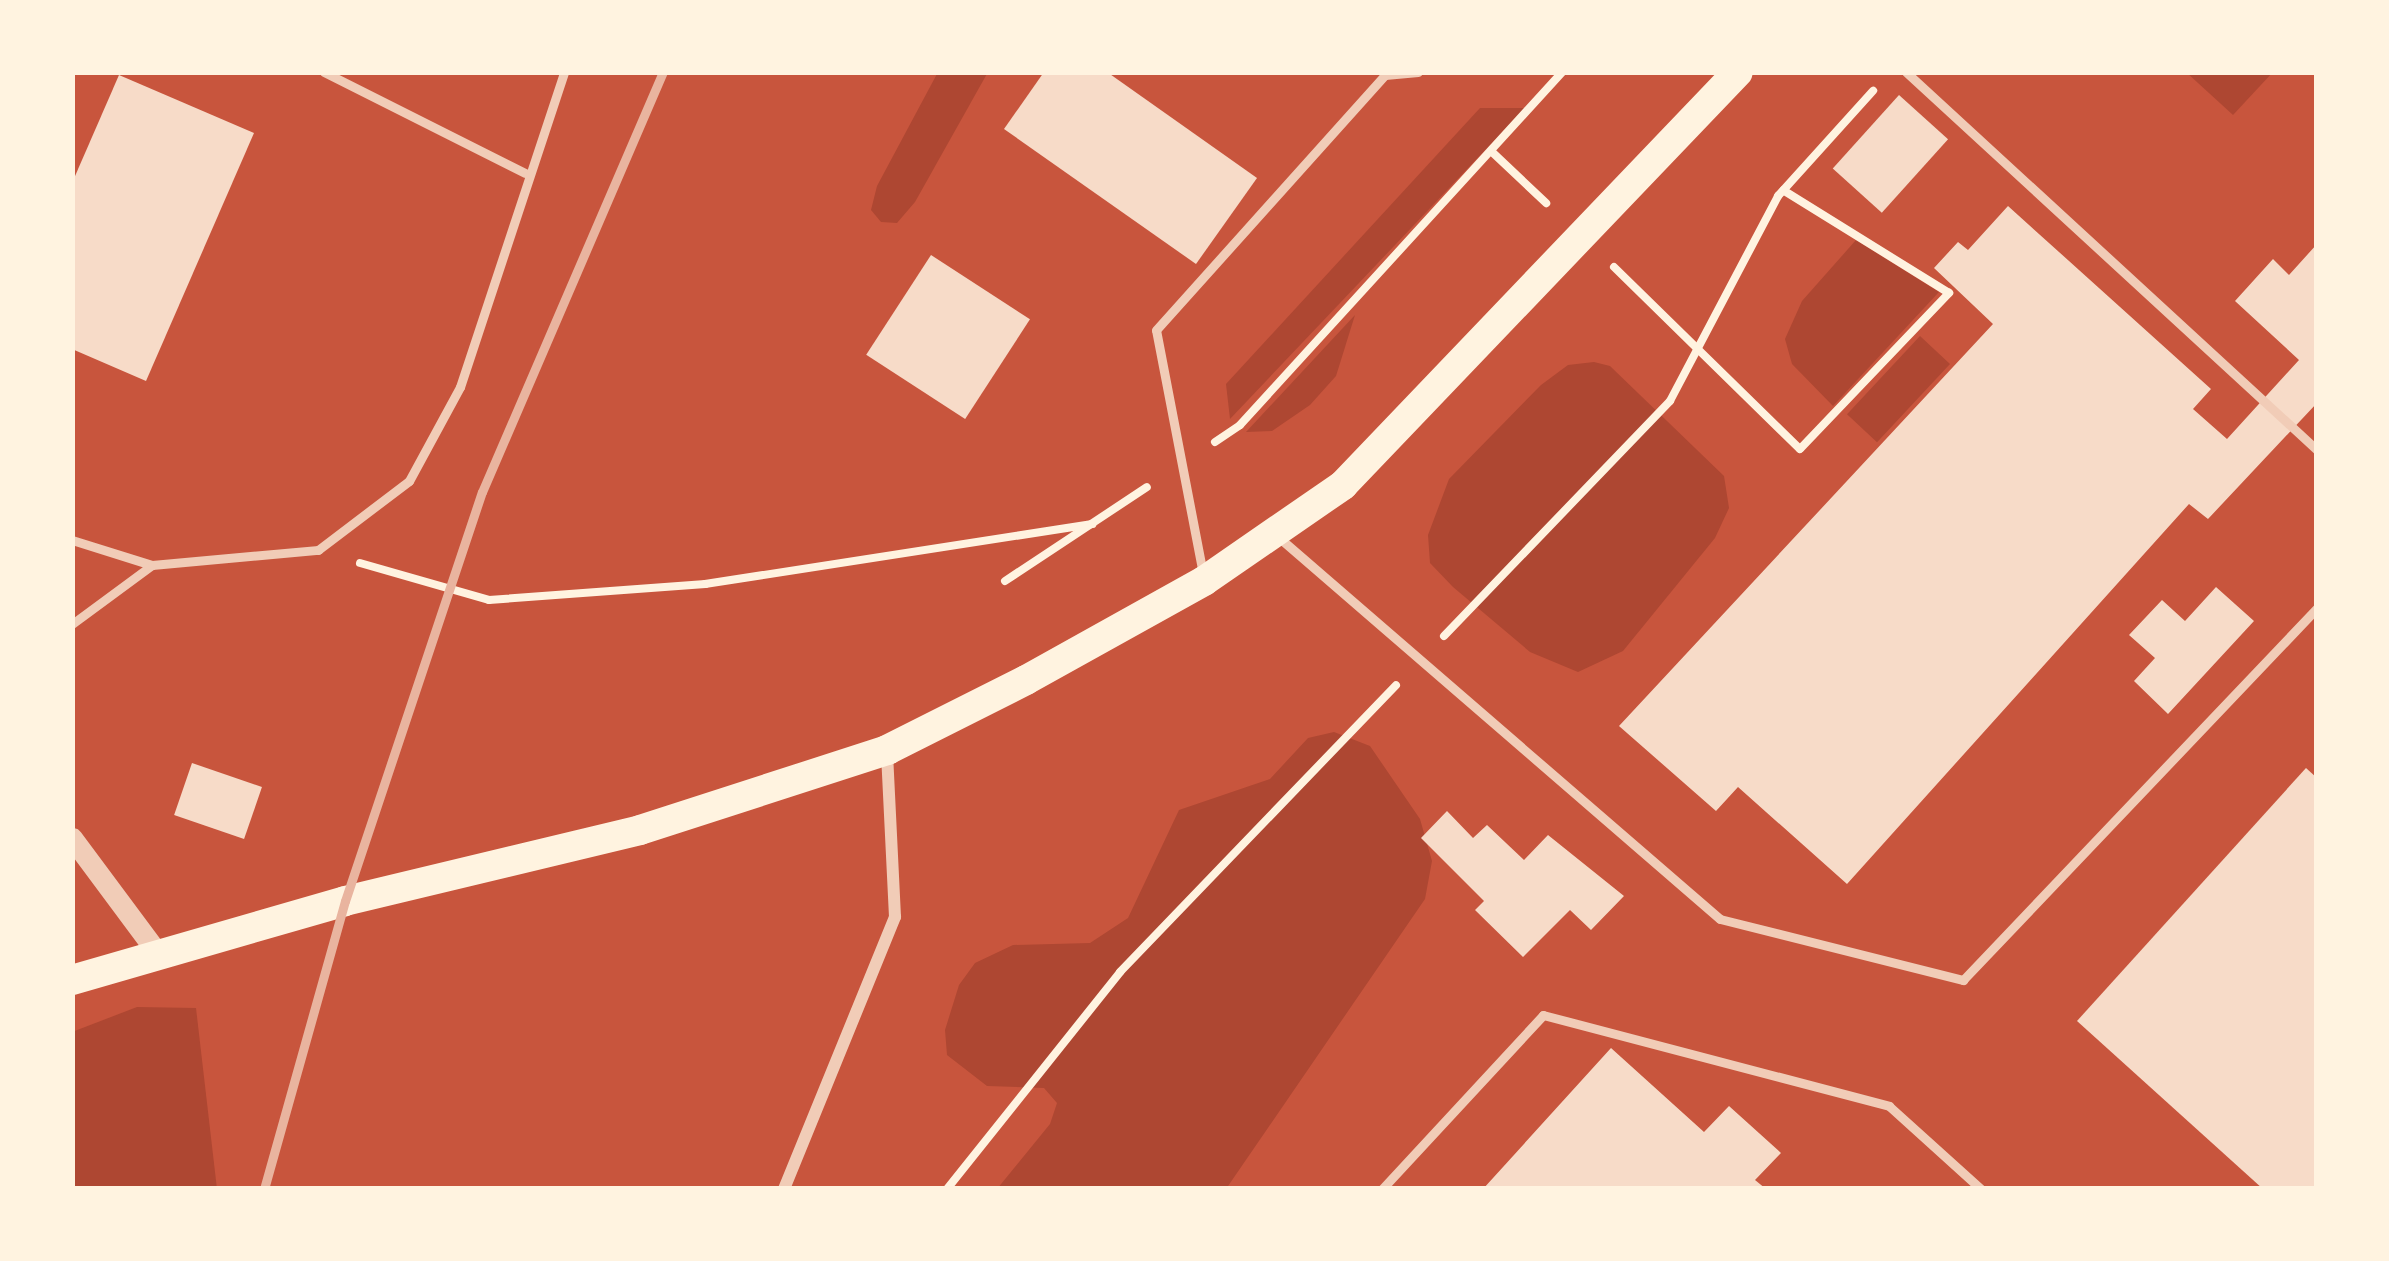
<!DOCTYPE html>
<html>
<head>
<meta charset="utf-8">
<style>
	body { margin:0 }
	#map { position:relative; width:2389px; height:1261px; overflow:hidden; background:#c8553d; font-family:"Sofia Sans Condensed",sans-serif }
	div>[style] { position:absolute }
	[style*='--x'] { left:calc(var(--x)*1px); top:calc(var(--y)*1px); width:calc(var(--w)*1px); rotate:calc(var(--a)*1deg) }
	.green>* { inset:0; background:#ae4732; transform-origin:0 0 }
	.building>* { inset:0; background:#f7dbc8; transform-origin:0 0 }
	.path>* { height:8px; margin:-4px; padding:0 4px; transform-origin:4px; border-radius:4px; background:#fff3e0 }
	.service>* { height:9px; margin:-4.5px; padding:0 4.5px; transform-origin:4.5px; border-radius:4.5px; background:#f1ccb7 }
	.minor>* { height:12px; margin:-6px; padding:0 6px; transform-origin:6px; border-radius:6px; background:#f1ccb7 }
	.tertiary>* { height:21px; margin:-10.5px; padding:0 10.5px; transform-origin:10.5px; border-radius:10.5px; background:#f1ccb7 }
	.primary>* { height:30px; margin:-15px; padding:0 15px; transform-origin:15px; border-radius:15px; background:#fff3e0 }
	.rail>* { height:9px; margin:-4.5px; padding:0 4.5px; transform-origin:4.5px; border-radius:4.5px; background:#e9b49f }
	span { translate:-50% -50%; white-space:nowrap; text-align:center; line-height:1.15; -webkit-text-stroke:9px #fff3e0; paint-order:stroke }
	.frame { position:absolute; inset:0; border:75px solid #fff3e0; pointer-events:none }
</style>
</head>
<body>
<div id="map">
	<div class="green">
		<div style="clip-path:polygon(938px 72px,988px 72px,915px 202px,897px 223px,881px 222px,871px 210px,877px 186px)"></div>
		<div style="clip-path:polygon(2186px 72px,2273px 72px,2233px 115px)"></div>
		<div style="clip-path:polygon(1480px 108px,1525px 108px,1230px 419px,1226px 384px)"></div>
		<div style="clip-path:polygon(1856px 240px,1939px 292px,1833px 406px,1792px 364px,1785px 339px,1802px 301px)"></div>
		<div style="clip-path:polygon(1355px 315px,1336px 376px,1310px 405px,1272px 431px,1246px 432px)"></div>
		<div style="left:1920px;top:336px;width:41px;height:107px;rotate:43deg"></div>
		<div style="clip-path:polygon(1594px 362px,1610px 366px,1724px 476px,1729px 508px,1715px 538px,1623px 651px,1578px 672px,1530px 652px,1453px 587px,1430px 563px,1428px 535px,1449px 479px,1541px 385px,1568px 365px)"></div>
		<div style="clip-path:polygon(1334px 732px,1370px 746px,1420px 819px,1432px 861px,1425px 899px,1226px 1189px,997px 1189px,1050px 1124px,1057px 1103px,1044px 1088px,987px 1086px,947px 1055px,945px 1030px,959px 985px,975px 963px,1013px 945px,1090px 943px,1128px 918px,1179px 810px,1270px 779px,1308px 738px)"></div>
		<div style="clip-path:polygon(137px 1007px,196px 1008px,217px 1189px,72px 1189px,72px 1032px)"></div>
	</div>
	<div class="building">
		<div style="clip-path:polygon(1044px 72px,1107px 72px,1257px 178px,1196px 264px,1004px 129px)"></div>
		<div style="clip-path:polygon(119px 75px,254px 133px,146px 381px,72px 349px,72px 183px)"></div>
		<div style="left:1899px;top:95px;width:66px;height:99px;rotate:42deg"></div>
		<div style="clip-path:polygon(2008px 206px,2211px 389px,2193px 409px,2227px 439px,2299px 360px,2235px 301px,2273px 259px,2289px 275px,2317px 244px,2317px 403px,2208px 519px,2189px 504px,1847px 884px,1738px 787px,1716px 811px,1619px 726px,1993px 324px,1934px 268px,1958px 242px,1968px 250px)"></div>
		<div style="left:931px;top:255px;width:118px;height:119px;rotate:33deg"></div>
		<div style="clip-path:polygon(2216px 587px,2254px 621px,2168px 714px,2134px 681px,2155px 658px,2129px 635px,2162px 600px,2185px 621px)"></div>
		<div style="left:192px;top:763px;width:74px;height:55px;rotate:19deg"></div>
		<div style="clip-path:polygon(2306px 768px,2317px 778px,2317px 1189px,2263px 1189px,2077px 1021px)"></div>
		<div style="clip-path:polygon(1447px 811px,1473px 838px,1487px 825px,1524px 860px,1548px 835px,1624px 896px,1591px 930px,1570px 910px,1523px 957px,1475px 910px,1484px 901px,1421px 838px)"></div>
		<div style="clip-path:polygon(1611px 1048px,1704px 1132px,1729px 1106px,1781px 1153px,1755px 1180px,1766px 1189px,1483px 1189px)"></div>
	</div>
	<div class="path">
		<div style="--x:1491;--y:151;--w:76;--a:43.4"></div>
		<div style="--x:1614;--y:267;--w:260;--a:44.4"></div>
		<div style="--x:1800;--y:449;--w:216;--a:-46.3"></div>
		<div style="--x:1949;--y:293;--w:195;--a:-148.2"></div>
		<div style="--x:1215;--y:442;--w:30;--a:-34"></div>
		<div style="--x:1240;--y:425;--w:478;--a:-47.6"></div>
		<div style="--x:360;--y:563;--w:134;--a:16"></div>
		<div style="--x:489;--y:600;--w:217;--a:-4.2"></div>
		<div style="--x:705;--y:584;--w:392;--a:-8.8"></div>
		<div style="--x:1005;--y:581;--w:170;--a:-33.5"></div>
		<div style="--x:1444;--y:636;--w:326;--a:-46.1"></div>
		<div style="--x:1670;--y:401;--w:232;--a:-62.2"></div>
		<div style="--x:1778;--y:196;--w:142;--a:-47.9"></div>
		<div style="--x:947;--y:1189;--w:278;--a:-51.4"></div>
		<div style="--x:1120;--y:972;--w:398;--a:-46.1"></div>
	</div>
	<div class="service">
		<div style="--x:324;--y:72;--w:225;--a:26.7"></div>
		<div style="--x:1906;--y:72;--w:558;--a:42.6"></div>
		<div style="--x:1276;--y:535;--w:587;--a:40.86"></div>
		<div style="--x:1720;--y:919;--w:251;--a:14.1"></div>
		<div style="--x:1963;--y:980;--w:514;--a:-46.42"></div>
		<div style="--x:72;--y:540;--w:84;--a:17.4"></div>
		<div style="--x:1203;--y:574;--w:248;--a:-100.9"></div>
		<div style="--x:1156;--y:330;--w:343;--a:-48.1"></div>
		<div style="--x:1385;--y:75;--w:33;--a:-5"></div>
		<div style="--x:72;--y:624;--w:99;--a:-36.4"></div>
		<div style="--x:152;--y:565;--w:167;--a:-5.2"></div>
		<div style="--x:318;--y:550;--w:114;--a:-37.2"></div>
		<div style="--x:409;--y:481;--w:107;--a:-61.5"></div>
		<div style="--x:460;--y:387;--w:332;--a:-71.7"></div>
		<div style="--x:1382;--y:1189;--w:237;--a:-47.2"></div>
		<div style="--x:1543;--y:1015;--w:358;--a:14.7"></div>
		<div style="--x:1889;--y:1106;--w:124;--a:42.1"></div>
	</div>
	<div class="minor">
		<div style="--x:784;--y:1189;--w:294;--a:-67.8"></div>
		<div style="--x:895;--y:917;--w:166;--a:-92.8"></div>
	</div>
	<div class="tertiary">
		<div style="--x:72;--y:838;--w:144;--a:53.4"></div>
	</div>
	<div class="primary">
		<div style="--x:72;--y:980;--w:284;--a:-16.1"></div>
		<div style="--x:345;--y:901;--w:303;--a:-13.5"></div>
		<div style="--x:640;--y:830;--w:260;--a:-17.9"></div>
		<div style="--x:887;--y:750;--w:156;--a:-26.7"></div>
		<div style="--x:1026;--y:680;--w:204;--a:-29.1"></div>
		<div style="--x:1204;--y:581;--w:169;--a:-34.6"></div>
		<div style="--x:1343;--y:485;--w:571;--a:-46.28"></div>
	</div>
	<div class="rail">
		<div style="--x:264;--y:1189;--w:299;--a:-74.3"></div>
		<div style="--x:345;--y:901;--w:431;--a:-71.5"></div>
		<div style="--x:482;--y:492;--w:457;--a:-66.7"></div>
	</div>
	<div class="frame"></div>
</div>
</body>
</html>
